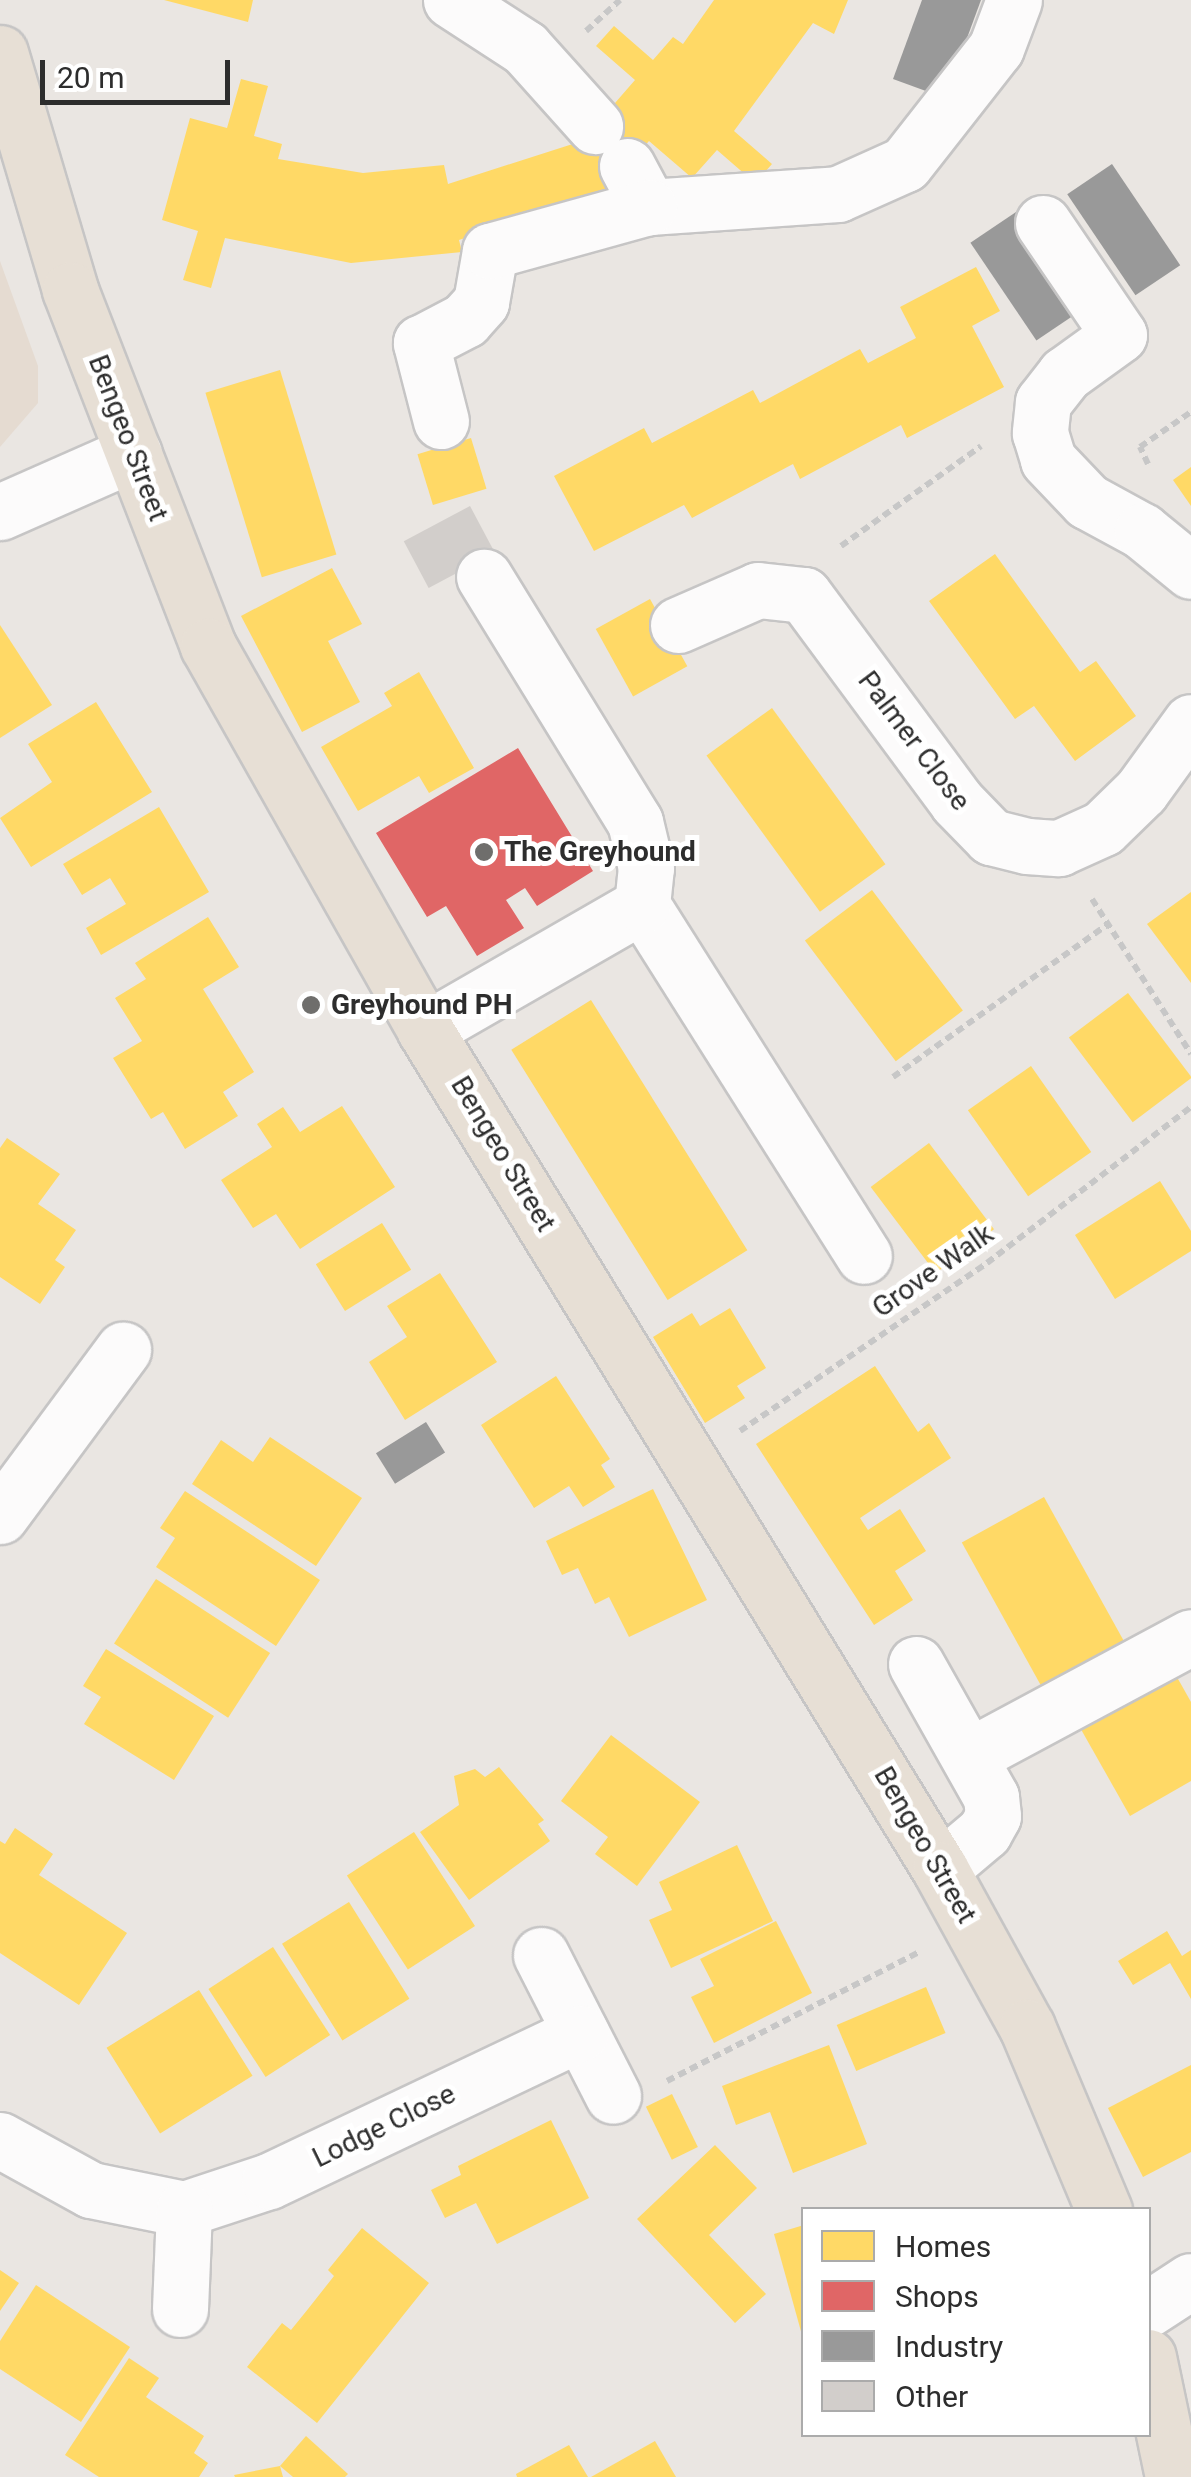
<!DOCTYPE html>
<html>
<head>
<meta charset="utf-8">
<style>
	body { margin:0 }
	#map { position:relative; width:1191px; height:2477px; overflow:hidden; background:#eae6e2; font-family:Roboto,sans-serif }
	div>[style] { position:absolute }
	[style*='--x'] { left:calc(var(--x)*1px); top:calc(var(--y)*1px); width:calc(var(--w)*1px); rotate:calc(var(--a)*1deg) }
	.education>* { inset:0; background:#e5dbd1 }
	.homes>* { inset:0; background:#ffd966; transform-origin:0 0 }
	.shops>* { inset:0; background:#e06666 }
	.industry>* { inset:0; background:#999; transform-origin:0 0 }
	.building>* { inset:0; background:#d2cecb; transform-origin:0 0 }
	.path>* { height:6px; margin-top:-3px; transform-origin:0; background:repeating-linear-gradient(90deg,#c7c7c7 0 8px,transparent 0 13px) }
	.roads { filter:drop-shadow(2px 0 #c6c5c5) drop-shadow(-2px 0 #c6c5c5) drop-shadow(0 2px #c6c5c5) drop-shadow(0 -2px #c6c5c5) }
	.minor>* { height:55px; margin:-27.5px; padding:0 27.5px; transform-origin:27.5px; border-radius:27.5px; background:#fcfbfb }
	.major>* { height:55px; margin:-27.5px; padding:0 27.5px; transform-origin:27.5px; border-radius:27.5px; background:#e7dfd5 }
	.dots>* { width:28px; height:28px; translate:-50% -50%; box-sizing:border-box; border:5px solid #fff; border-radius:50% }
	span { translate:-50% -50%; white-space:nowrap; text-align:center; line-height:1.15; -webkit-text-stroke:10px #fff; paint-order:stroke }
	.street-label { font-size:28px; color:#2d2d2d }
	.poi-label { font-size:28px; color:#2d2d2d; font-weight:700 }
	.left { translate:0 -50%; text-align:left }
	.legend { position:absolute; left:801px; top:2207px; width:350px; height:230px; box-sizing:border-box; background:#fff; border:2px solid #ababab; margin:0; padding:12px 18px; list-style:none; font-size:30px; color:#2d2d2d }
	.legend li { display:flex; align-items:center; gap:20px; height:50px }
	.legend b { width:50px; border:2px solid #ababab }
	.scale { position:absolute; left:40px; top:60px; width:190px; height:45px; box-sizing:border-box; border:5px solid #2d2d2d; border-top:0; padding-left:12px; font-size:30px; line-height:35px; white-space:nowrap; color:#2d2d2d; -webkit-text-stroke:8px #fff; paint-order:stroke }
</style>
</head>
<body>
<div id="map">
	<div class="education">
		<div style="clip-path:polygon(0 261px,38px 366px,38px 403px,0 447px)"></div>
	</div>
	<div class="homes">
		<div style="clip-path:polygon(164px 0,253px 0,248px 22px)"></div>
		<div style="clip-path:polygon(714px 0,848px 0,834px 34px,813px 23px,734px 131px,772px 164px,755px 183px,717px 150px,692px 178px,649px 141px,604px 192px,459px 240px,462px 252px,351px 263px,225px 238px,211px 288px,183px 280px,198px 231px,162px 220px,190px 118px,227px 128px,241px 79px,268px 86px,254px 136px,282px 144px,278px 159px,363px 173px,444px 165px,448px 184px,582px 141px,635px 80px,596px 46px,614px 26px,653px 60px,673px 37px,683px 44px)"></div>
		<div style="clip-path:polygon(976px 267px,1000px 311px,972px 326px,1004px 387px,907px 438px,901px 425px,800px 479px,793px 464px,692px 518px,684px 505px,594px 551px,554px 476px,644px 428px,652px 443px,753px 390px,760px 403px,860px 349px,868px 363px,916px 338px,900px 307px)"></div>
		<div style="left:280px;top:370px;width:193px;height:78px;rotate:73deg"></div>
		<div style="left:471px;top:438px;width:53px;height:56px;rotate:73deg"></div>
		<div style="clip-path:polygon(1191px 467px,1191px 506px,1173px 480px)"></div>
		<div style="clip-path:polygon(995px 554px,1080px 672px,1096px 661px,1136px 716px,1075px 761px,1034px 706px,1015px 719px,929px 601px)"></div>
		<div style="clip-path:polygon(332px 568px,362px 624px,328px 641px,360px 702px,302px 732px,241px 616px)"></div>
		<div style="left:650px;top:599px;width:77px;height:62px;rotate:61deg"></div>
		<div style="clip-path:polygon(0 625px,52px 705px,0 738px)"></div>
		<div style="clip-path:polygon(419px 672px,474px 768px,429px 793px,419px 776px,358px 811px,321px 747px,392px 706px,384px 693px)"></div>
		<div style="clip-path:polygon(96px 702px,152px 792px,31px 867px,0 818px,52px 782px,28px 744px)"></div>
		<div style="left:772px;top:708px;width:193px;height:81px;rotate:54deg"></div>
		<div style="clip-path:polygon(159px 807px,209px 892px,101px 955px,86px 928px,126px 904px,110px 878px,82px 895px,63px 864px)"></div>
		<div style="left:872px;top:890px;width:151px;height:84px;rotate:53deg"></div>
		<div style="clip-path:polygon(1191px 892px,1191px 983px,1147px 924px)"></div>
		<div style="clip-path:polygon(208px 917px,239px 967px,203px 989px,254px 1072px,223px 1092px,238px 1116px,185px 1149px,163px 1112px,151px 1119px,113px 1058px,142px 1041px,115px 998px,146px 979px,135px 963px)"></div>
		<div style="left:1128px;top:993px;width:106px;height:74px;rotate:53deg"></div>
		<div style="left:591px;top:1000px;width:295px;height:94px;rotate:58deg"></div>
		<div style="left:1031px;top:1066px;width:105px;height:77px;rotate:55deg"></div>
		<div style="clip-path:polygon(342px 1106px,395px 1187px,300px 1249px,276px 1214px,253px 1228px,221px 1180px,272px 1147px,257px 1124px,283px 1107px,300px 1132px)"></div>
		<div style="clip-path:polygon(7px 1138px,60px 1174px,38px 1204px,76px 1230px,55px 1260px,65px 1267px,40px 1304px,0 1277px,0 1148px)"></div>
		<div style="left:929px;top:1143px;width:108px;height:73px;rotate:53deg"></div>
		<div style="clip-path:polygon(1160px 1181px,1191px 1231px,1191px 1251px,1115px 1299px,1075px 1235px)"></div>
		<div style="left:382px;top:1223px;width:55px;height:78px;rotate:58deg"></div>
		<div style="clip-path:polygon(440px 1273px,497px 1362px,405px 1420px,369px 1362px,407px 1337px,387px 1306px)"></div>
		<div style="clip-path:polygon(730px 1308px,766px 1368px,737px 1386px,745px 1398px,705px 1423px,653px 1337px,692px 1313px,700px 1326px)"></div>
		<div style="clip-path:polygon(875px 1366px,918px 1432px,929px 1423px,951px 1458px,860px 1518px,868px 1530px,900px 1509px,926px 1551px,895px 1571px,913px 1600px,874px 1625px,756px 1444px)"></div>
		<div style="clip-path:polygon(556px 1376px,610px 1459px,601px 1465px,615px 1487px,583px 1507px,569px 1486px,534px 1508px,481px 1425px)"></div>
		<div style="clip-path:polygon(270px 1437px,362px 1498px,316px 1566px,192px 1484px,221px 1440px,253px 1462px)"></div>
		<div style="clip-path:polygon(653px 1489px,707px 1600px,629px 1637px,609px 1597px,595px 1604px,578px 1568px,562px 1575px,546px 1541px)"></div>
		<div style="clip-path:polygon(185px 1491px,320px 1580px,276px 1646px,156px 1567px,175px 1538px,160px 1528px)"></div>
		<div style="left:1044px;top:1497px;width:179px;height:94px;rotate:61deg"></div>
		<div style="left:156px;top:1579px;width:136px;height:77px;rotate:33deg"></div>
		<div style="clip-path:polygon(106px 1649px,214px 1716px,174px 1780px,84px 1724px,101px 1697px,83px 1686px)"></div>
		<div style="clip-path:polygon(1169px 1663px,1191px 1702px,1191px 1781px,1130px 1816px,1074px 1717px)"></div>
		<div style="clip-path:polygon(611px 1735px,700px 1802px,637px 1886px,595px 1854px,608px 1837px,561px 1801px)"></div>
		<div style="clip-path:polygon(499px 1767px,544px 1820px,538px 1824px,550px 1841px,469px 1900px,420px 1832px,459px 1805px,454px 1776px,475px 1769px,485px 1777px)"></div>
		<div style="clip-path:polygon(15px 1828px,53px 1854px,39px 1875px,127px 1933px,79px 2005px,0 1953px,0 1841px,5px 1844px)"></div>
		<div style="left:414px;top:1832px;width:112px;height:80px;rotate:57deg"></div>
		<div style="clip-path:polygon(737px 1845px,773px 1921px,671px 1968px,649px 1920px,672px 1910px,659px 1882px)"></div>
		<div style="left:349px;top:1902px;width:114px;height:79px;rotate:58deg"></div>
		<div style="clip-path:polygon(776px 1921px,812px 1993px,714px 2043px,691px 1997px,714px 1986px,700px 1959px)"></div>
		<div style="clip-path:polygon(1167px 1931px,1182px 1956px,1191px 1950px,1191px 1999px,1170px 1963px,1133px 1985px,1118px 1961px)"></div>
		<div style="left:273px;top:1947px;width:105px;height:77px;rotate:57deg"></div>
		<div style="left:926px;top:1987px;width:50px;height:97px;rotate:67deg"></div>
		<div style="left:199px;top:1990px;width:101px;height:109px;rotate:58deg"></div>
		<div style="clip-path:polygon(829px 2045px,867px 2144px,793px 2173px,770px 2112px,736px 2125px,722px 2086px)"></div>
		<div style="clip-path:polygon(1191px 2065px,1191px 2152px,1143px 2177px,1108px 2108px)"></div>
		<div style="left:672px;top:2094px;width:59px;height:29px;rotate:64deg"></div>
		<div style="clip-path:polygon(551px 2120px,589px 2198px,497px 2244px,476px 2203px,445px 2218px,431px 2190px,461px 2175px,458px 2166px)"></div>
		<div style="clip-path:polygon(715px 2145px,757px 2188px,709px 2235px,766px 2294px,735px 2323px,637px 2219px)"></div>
		<div style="clip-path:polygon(804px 2225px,804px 2335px,802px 2335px,774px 2234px)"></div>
		<div style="clip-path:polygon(362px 2228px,429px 2283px,317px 2423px,247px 2367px,282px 2323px,291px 2330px,308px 2309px,334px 2276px,328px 2270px)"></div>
		<div style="clip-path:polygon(0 2270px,19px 2283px,0 2311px)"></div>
		<div style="clip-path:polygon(36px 2285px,130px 2347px,81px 2422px,0 2369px,0 2341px)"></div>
		<div style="clip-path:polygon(129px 2358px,159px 2378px,146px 2397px,204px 2436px,194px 2453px,208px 2463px,199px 2477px,99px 2477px,65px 2455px)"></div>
		<div style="clip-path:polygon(306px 2436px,348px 2474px,345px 2477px,293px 2477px,280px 2466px)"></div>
		<div style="clip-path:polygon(655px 2441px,676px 2477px,591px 2477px)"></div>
		<div style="clip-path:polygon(569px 2445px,588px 2477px,517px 2477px,516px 2474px)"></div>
		<div style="clip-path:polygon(280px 2466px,283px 2477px,235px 2477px,234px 2475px)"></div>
	</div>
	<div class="shops">
		<div style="clip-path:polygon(518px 748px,593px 871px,537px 906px,525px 888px,506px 900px,524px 928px,477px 956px,446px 906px,427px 917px,376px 833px)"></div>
	</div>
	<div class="industry">
		<div style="clip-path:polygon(922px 0,981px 0,945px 98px,893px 79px)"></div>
		<div style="left:1112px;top:164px;width:122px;height:54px;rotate:56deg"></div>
		<div style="left:1016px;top:212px;width:118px;height:55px;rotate:56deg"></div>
		<div style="left:426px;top:1422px;width:36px;height:59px;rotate:58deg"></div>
	</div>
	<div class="building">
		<div style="left:470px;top:506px;width:53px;height:75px;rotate:62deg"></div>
	</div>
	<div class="path">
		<div style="--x:586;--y:31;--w:46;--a:-42.4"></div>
		<div style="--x:1148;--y:464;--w:19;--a:-115"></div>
		<div style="--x:1140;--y:447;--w:62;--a:-34.5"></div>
		<div style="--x:841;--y:546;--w:172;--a:-35.5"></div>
		<div style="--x:1092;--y:899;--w:184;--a:57.4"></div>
		<div style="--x:893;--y:1077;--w:264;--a:-35.4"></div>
		<div style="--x:740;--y:1431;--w:299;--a:-34.2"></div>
		<div style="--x:987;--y:1263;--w:257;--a:-37.4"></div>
		<div style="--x:667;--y:2081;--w:283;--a:-27.1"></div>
	</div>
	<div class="roads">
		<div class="minor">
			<div style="--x:451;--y:0;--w:88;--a:33"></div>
			<div style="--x:525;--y:48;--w:105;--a:48.1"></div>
			<div style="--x:627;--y:166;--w:47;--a:61.8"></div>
			<div style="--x:649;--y:207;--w:189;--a:-3.9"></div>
			<div style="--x:838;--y:194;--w:73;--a:-24.1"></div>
			<div style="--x:905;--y:164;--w:147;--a:-51.9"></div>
			<div style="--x:996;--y:48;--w:51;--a:-69.4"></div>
			<div style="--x:1043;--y:223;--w:135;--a:55.8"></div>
			<div style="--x:1119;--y:335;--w:67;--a:144.2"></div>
			<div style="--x:1065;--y:374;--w:36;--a:128"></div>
			<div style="--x:1043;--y:402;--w:31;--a:96"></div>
			<div style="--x:1040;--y:433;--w:28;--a:73"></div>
			<div style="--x:1048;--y:460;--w:57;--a:46.4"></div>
			<div style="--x:1087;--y:501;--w:63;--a:28.6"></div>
			<div style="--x:1142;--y:531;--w:63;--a:39.2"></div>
			<div style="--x:441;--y:421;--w:81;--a:-104.4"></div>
			<div style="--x:421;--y:343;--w:50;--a:-27.6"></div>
			<div style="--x:465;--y:320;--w:24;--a:-48"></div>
			<div style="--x:481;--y:302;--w:52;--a:-80"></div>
			<div style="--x:490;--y:251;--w:165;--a:-15.5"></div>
			<div style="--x:0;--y:512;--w:146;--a:-23.8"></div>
			<div style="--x:678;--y:625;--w:87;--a:-23.6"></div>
			<div style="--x:758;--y:590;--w:46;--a:6.2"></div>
			<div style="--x:804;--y:595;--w:257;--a:53.5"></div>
			<div style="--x:957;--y:802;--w:49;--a:45.8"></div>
			<div style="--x:991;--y:837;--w:37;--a:14"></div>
			<div style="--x:1027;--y:846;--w:32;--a:4"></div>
			<div style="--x:1059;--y:848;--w:48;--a:-24.4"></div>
			<div style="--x:1103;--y:828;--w:53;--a:-44.2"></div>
			<div style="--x:1141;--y:791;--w:85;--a:-54.1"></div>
			<div style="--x:642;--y:905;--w:415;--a:57.7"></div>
			<div style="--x:425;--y:1030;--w:250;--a:-29.9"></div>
			<div style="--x:642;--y:905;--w:37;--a:-84"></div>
			<div style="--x:646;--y:868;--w:47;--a:-103.4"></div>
			<div style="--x:635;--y:822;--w:288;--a:-121.6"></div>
			<div style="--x:0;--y:1516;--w:207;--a:-53.5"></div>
			<div style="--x:916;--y:1664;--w:153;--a:60.6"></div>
			<div style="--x:991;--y:1797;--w:19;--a:84"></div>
			<div style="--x:993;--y:1816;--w:18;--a:119"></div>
			<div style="--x:984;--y:1832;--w:57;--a:139.9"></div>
			<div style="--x:973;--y:1754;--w:247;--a:-28.2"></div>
			<div style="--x:541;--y:1955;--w:158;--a:62.9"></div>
			<div style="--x:0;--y:2140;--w:104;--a:28.8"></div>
			<div style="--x:91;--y:2190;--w:95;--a:11.5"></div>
			<div style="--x:184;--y:2209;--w:89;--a:-18.2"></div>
			<div style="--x:269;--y:2181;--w:345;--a:-25.4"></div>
			<div style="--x:180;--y:2309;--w:100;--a:-87.7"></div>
			<div style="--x:1148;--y:2309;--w:51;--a:-33.1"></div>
		</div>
		<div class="major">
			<div style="--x:0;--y:53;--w:247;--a:73.5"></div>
			<div style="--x:70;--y:290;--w:382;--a:68.8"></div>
			<div style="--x:208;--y:646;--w:441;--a:60.5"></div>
			<div style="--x:425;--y:1030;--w:984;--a:58.46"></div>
			<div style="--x:940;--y:1869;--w:180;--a:61.2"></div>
			<div style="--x:1027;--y:2027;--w:199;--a:67.2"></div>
			<div style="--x:1148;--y:2357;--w:123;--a:78.2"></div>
		</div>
	</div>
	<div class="dots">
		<div style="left:484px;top:852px;background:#6f6e6c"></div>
		<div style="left:311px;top:1005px;background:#6f6e6c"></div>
	</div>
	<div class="street-label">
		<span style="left:128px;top:438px;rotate:69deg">Bengeo Street</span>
		<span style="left:914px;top:741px;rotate:53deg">Palmer Close</span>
		<span style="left:503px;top:1154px;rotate:59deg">Bengeo Street</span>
		<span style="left:933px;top:1271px;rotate:-35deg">Grove Walk</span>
		<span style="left:925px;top:1845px;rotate:60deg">Bengeo Street</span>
		<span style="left:384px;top:2126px;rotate:-26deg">Lodge Close</span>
	</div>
	<div class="poi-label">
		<span class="left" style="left:504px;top:852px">The Greyhound</span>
		<span class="left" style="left:331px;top:1005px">Greyhound PH</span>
	</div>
	<ul class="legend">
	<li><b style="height:28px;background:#ffd966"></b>Homes</li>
	<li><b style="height:28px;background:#e06666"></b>Shops</li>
	<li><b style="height:28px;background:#999"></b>Industry</li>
	<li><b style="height:28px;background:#d2cecb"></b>Other</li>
	</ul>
	<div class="scale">20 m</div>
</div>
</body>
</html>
